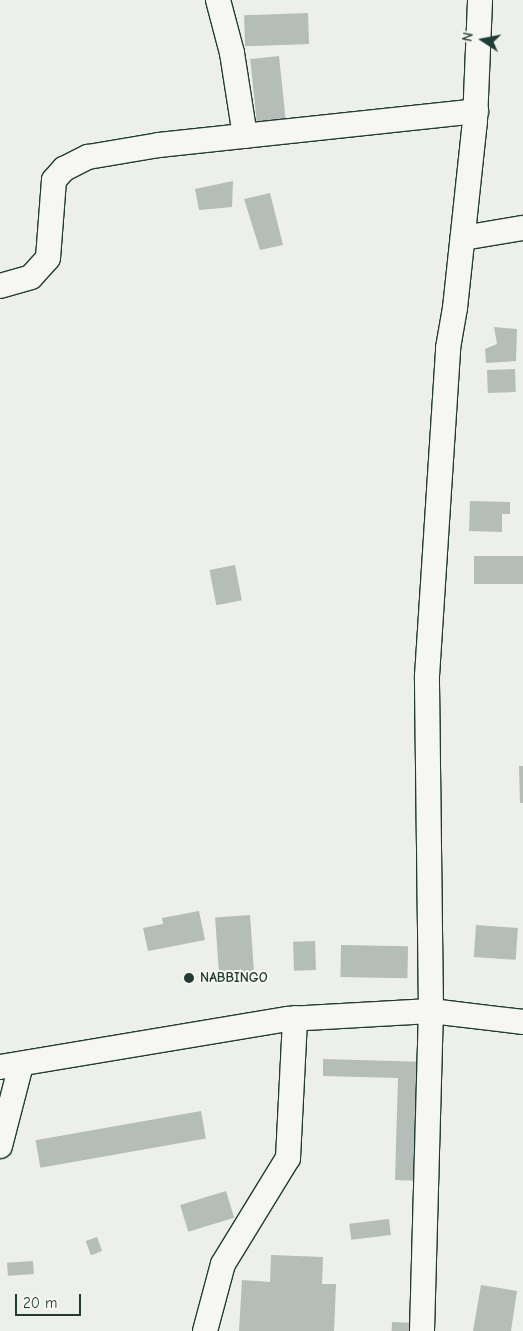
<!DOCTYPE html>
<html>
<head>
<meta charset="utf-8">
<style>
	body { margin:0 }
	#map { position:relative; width:523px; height:1331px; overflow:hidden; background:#edefea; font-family:"Comic Neue",sans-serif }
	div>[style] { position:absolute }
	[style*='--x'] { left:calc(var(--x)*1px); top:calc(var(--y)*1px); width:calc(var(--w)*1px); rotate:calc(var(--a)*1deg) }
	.building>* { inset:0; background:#b4bdb8; transform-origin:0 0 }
	.roads { filter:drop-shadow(1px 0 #1f3d34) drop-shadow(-1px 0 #1f3d34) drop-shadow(0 1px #1f3d34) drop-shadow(0 -1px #1f3d34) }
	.minor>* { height:24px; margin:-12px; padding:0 12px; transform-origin:12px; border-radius:12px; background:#f6f6f2 }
	.dots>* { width:14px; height:14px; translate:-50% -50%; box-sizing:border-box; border:2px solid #f6f6f2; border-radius:50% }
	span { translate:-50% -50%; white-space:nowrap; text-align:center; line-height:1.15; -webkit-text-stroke:4px #f6f6f2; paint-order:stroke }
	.poi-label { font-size:14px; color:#1f3d34; font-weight:700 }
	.left { translate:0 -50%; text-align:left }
	.north { position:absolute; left:458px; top:15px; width:50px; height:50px; -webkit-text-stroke:4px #f6f6f2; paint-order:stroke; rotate:281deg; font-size:14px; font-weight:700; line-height:20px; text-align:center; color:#1f3d34 }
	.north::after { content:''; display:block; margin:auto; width:18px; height:22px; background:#1f3d34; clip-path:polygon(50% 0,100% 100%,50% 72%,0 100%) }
	.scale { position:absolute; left:15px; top:1294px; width:66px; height:22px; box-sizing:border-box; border:2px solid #1f3d34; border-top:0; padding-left:6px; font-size:15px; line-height:18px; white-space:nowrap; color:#1f3d34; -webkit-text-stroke:4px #f6f6f2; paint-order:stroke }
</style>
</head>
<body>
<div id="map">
	<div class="building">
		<div style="left:308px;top:13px;width:31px;height:64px;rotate:88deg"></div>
		<div style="left:279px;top:56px;width:66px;height:29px;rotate:84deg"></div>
		<div style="clip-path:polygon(233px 181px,232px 207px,199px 210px,195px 189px)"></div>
		<div style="clip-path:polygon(270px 193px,283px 245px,260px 250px,244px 199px)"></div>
		<div style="clip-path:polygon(494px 327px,517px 329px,516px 361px,486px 363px,485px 349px,497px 344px)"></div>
		<div style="left:515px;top:369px;width:23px;height:28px;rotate:88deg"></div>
		<div style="clip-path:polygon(470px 501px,510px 502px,510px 514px,502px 514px,502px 532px,469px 531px)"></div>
		<div style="left:523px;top:556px;width:28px;height:49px;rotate:90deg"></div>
		<div style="left:235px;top:565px;width:36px;height:26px;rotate:79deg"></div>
		<div style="clip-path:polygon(519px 766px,523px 766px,523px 803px,520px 803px)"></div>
		<div style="clip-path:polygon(199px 911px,205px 940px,148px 951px,143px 928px,163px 924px,162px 918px)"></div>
		<div style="left:250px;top:915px;width:62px;height:35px;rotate:86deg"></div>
		<div style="left:476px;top:925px;width:42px;height:32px;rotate:4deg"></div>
		<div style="left:315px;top:941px;width:29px;height:22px;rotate:88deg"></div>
		<div style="left:341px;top:945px;width:67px;height:32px;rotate:1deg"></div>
		<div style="clip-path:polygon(323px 1059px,428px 1062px,425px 1181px,395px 1180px,398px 1078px,323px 1076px)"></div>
		<div style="left:201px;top:1111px;width:28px;height:168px;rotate:80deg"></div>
		<div style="left:226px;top:1191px;width:28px;height:48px;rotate:73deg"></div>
		<div style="left:389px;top:1219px;width:16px;height:40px;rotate:83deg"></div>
		<div style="left:97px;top:1237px;width:15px;height:12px;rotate:70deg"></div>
		<div style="clip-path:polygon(271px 1255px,323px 1257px,322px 1284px,336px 1284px,334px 1331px,239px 1331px,242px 1280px,270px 1282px)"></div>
		<div style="left:33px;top:1261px;width:13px;height:26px;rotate:86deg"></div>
		<div style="clip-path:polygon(481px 1285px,517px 1291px,511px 1331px,473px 1331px)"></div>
		<div style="left:392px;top:1322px;width:26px;height:9px;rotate:2deg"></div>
	</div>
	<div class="roads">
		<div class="minor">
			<div style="--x:218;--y:0;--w:55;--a:75.2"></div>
			<div style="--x:232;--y:53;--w:84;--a:81.1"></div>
			<div style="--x:463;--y:238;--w:61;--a:-9.5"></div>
			<div style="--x:0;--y:286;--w:32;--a:-16"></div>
			<div style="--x:31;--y:277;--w:25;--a:-48"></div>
			<div style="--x:48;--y:258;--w:78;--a:-85.6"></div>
			<div style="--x:54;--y:180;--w:15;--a:-48"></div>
			<div style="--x:64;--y:169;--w:27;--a:-27"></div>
			<div style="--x:88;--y:157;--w:72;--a:-9.6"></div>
			<div style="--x:159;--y:145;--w:319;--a:-6.1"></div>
			<div style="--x:0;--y:1067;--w:292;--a:-9.5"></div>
			<div style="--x:288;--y:1019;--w:143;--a:-3.2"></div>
			<div style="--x:431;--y:1011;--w:93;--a:6.8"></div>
			<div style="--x:0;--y:1146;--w:84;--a:-75.5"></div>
			<div style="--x:205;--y:1331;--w:69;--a:-75"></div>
			<div style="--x:223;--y:1264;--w:124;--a:-58.5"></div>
			<div style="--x:288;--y:1158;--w:140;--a:-87.1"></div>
			<div style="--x:422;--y:1331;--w:320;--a:-88.4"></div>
			<div style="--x:431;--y:1011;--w:335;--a:-90.7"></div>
			<div style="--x:427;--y:676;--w:329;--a:-86.3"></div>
			<div style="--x:448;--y:348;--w:41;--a:-80.1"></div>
			<div style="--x:455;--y:308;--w:188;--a:-83.9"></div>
			<div style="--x:475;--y:121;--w:121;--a:-87.6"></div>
		</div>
	</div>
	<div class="dots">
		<div style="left:189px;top:978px;background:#1f3d34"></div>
	</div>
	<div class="poi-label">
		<span class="left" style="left:200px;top:978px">NABBINGO</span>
	</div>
	<div class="north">N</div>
	<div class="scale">20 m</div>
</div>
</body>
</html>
